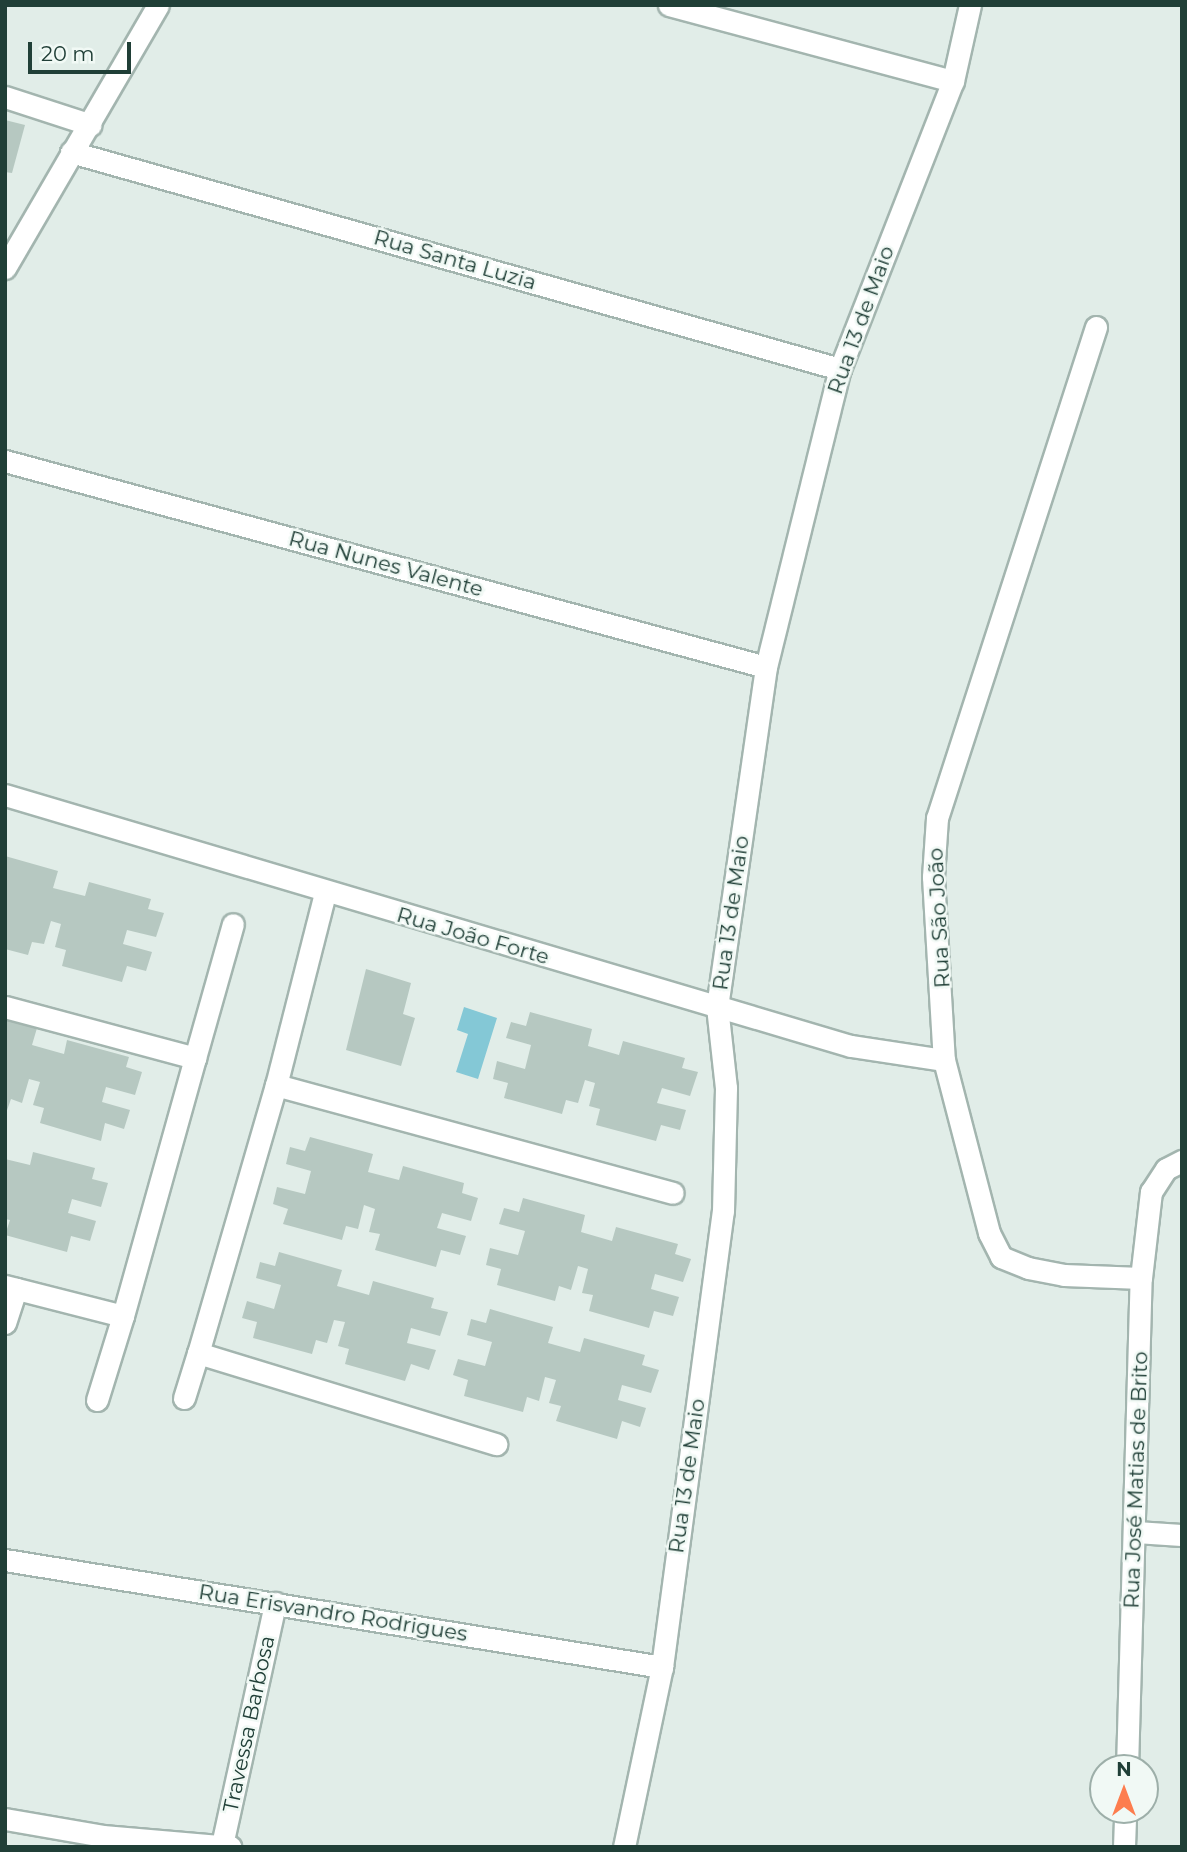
<!DOCTYPE html>
<html>
<head>
<meta charset="utf-8">
<style>
	body { margin:0 }
	#map { position:relative; width:1187px; height:1852px; overflow:hidden; background:#e1ede8; font-family:Montserrat,sans-serif }
	div>[style] { position:absolute }
	[style*='--x'] { left:calc(var(--x)*1px); top:calc(var(--y)*1px); width:calc(var(--w)*1px); rotate:calc(var(--a)*1deg) }
	.water>* { inset:0; background:#84c8d6 }
	.building>* { inset:0; background:#b6c8c1 }
	.roads { filter:drop-shadow(2px 0 #a3b5af) drop-shadow(-2px 0 #a3b5af) drop-shadow(0 2px #a3b5af) drop-shadow(0 -2px #a3b5af) }
	.street>* { height:21px; margin:-10.5px; padding:0 10.5px; transform-origin:10.5px; border-radius:10.5px; background:#fff }
	.secondary>* { height:21px; margin:-10.5px; padding:0 10.5px; transform-origin:10.5px; border-radius:10.5px; background:#fff }
	span { translate:-50% -50%; white-space:nowrap; text-align:center; line-height:1.15; -webkit-text-stroke:5px #f1f9f5; paint-order:stroke }
	.street-label { font-size:21px; color:#203f37 }
	.frame { position:absolute; inset:0; border:7px solid #203f37; pointer-events:none }
	.north { position:absolute; left:1089px; top:1754px; width:70px; height:70px; box-sizing:border-box; background:#f1f9f5; border:2px solid #9dafa9; border-radius:50%; rotate:0deg; font-size:19px; font-weight:700; line-height:28px; text-align:center; color:#203f37 }
	.north::after { content:''; display:block; margin:auto; width:24px; height:32px; background:#fd7d4e; clip-path:polygon(50% 0,100% 100%,50% 72%,0 100%) }
	.scale { position:absolute; left:28px; top:42px; width:103px; height:32px; box-sizing:border-box; border:4px solid #203f37; border-top:0; padding-left:9px; font-size:21px; line-height:24px; white-space:nowrap; color:#203f37; -webkit-text-stroke:5px #f1f9f5; paint-order:stroke }
</style>
</head>
<body>
<div id="map">
	<div class="water">
		<div style="clip-path:polygon(464px 1007px,497px 1018px,478px 1079px,456px 1072px,468px 1034px,457px 1030px)"></div>
	</div>
	<div class="building">
		<div style="clip-path:polygon(5px 120px,25px 125px,12px 173px,5px 172px)"></div>
		<div style="clip-path:polygon(5px 856px,58px 871px,53px 888px,85px 896px,89px 882px,151px 899px,148px 909px,164px 913px,156px 937px,127px 930px,123px 944px,152px 952px,146px 971px,127px 966px,122px 982px,62px 966px,66px 950px,55px 947px,61px 924px,51px 921px,44px 944px,32px 942px,28px 955px,5px 949px)"></div>
		<div style="clip-path:polygon(366px 969px,411px 983px,403px 1014px,415px 1018px,401px 1066px,346px 1050px)"></div>
		<div style="clip-path:polygon(530px 1012px,592px 1029px,588px 1046px,619px 1055px,623px 1041px,685px 1058px,682px 1068px,698px 1072px,690px 1096px,662px 1088px,657px 1103px,686px 1110px,680px 1130px,661px 1125px,656px 1141px,596px 1125px,600px 1109px,589px 1106px,595px 1083px,585px 1080px,578px 1103px,566px 1100px,562px 1114px,504px 1098px,508px 1083px,493px 1079px,497px 1061px,525px 1069px,531px 1045px,506px 1038px,511px 1022px,526px 1026px)"></div>
		<div style="clip-path:polygon(5px 1020px,37px 1028px,32px 1045px,64px 1054px,67px 1040px,129px 1057px,126px 1067px,142px 1072px,135px 1095px,106px 1087px,102px 1102px,130px 1110px,124px 1129px,105px 1123px,101px 1141px,40px 1123px,44px 1108px,33px 1105px,40px 1082px,29px 1079px,22px 1103px,11px 1099px,5px 1116px)"></div>
		<div style="clip-path:polygon(310px 1137px,373px 1154px,368px 1172px,399px 1180px,403px 1166px,464px 1183px,462px 1193px,478px 1198px,471px 1221px,442px 1213px,437px 1228px,466px 1236px,460px 1255px,441px 1250px,436px 1267px,375px 1250px,380px 1234px,369px 1232px,375px 1209px,364px 1205px,358px 1229px,346px 1226px,342px 1240px,283px 1224px,288px 1209px,273px 1204px,277px 1187px,305px 1194px,311px 1171px,286px 1164px,290px 1147px,305px 1151px)"></div>
		<div style="clip-path:polygon(33px 1152px,95px 1168px,92px 1179px,108px 1183px,101px 1207px,72px 1199px,68px 1213px,96px 1221px,90px 1241px,71px 1236px,67px 1252px,5px 1235px,10px 1220px,5px 1219px,5px 1159px,30px 1165px)"></div>
		<div style="clip-path:polygon(523px 1198px,585px 1215px,581px 1232px,612px 1241px,616px 1227px,678px 1244px,675px 1254px,691px 1259px,683px 1282px,655px 1274px,651px 1289px,679px 1297px,673px 1316px,654px 1311px,649px 1328px,589px 1311px,593px 1295px,582px 1293px,588px 1269px,578px 1266px,571px 1290px,559px 1286px,555px 1301px,497px 1285px,501px 1269px,486px 1265px,490px 1248px,518px 1255px,525px 1231px,499px 1224px,504px 1208px,519px 1212px)"></div>
		<div style="clip-path:polygon(279px 1252px,342px 1270px,337px 1286px,369px 1295px,373px 1281px,434px 1298px,431px 1308px,448px 1312px,440px 1336px,411px 1328px,407px 1343px,436px 1350px,429px 1370px,411px 1364px,405px 1381px,345px 1364px,349px 1349px,338px 1346px,345px 1322px,334px 1320px,327px 1343px,316px 1340px,312px 1354px,253px 1338px,257px 1322px,242px 1318px,247px 1301px,274px 1309px,281px 1285px,256px 1278px,260px 1262px,275px 1266px)"></div>
		<div style="clip-path:polygon(490px 1309px,553px 1327px,548px 1343px,580px 1352px,584px 1338px,645px 1355px,642px 1365px,659px 1370px,651px 1393px,622px 1385px,618px 1400px,646px 1408px,640px 1427px,622px 1421px,617px 1439px,556px 1421px,561px 1406px,549px 1403px,556px 1380px,545px 1377px,539px 1401px,527px 1397px,523px 1412px,464px 1396px,468px 1380px,453px 1375px,458px 1359px,485px 1366px,492px 1342px,467px 1335px,471px 1319px,486px 1323px)"></div>
	</div>
	<div class="roads">
		<div class="street">
			<div style="--x:669;--y:5;--w:294;--a:15"></div>
			<div style="--x:5;--y:97;--w:90;--a:18"></div>
			<div style="--x:71;--y:152;--w:799;--a:15.76"></div>
			<div style="--x:1096;--y:327;--w:516;--a:107.94"></div>
			<div style="--x:937;--y:818;--w:59;--a:93.9"></div>
			<div style="--x:933;--y:877;--w:183;--a:86.6"></div>
			<div style="--x:944;--y:1060;--w:179;--a:75.4"></div>
			<div style="--x:989;--y:1233;--w:27;--a:63"></div>
			<div style="--x:1001;--y:1257;--w:29;--a:22"></div>
			<div style="--x:1028;--y:1268;--w:37;--a:11"></div>
			<div style="--x:1064;--y:1275;--w:77;--a:2.2"></div>
			<div style="--x:5;--y:461;--w:788;--a:15.15"></div>
			<div style="--x:5;--y:795;--w:882;--a:16.53"></div>
			<div style="--x:851;--y:1046;--w:94;--a:8.6"></div>
			<div style="--x:325;--y:893;--w:198;--a:104.3"></div>
			<div style="--x:276;--y:1085;--w:279;--a:106.2"></div>
			<div style="--x:198;--y:1353;--w:312;--a:17"></div>
			<div style="--x:5;--y:1007;--w:197;--a:15"></div>
			<div style="--x:195;--y:1058;--w:268;--a:105.6"></div>
			<div style="--x:123;--y:1316;--w:122;--a:-165.7"></div>
			<div style="--x:195;--y:1058;--w:139;--a:-74.2"></div>
			<div style="--x:276;--y:1085;--w:411;--a:15.2"></div>
			<div style="--x:5;--y:1323;--w:36;--a:-72"></div>
			<div style="--x:184;--y:1398;--w:47;--a:-72.7"></div>
			<div style="--x:97;--y:1400;--w:88;--a:-72.8"></div>
			<div style="--x:1135;--y:1532;--w:47;--a:3.7"></div>
			<div style="--x:5;--y:1560;--w:666;--a:9.25"></div>
			<div style="--x:1127;--y:1768;--w:490;--a:-88.4"></div>
			<div style="--x:1141;--y:1278;--w:87;--a:-83.4"></div>
			<div style="--x:1151;--y:1192;--w:27;--a:-57"></div>
			<div style="--x:1166;--y:1169;--w:18;--a:-27"></div>
			<div style="--x:5;--y:1819;--w:99;--a:9.8"></div>
			<div style="--x:103;--y:1836;--w:128;--a:4.9"></div>
			<div style="--x:222;--y:1845;--w:248;--a:-77.6"></div>
			<div style="--x:624;--y:1847;--w:184;--a:-78.1"></div>
			<div style="--x:662;--y:1667;--w:460;--a:-82.4"></div>
			<div style="--x:723;--y:1211;--w:123;--a:-88.6"></div>
			<div style="--x:726;--y:1088;--w:81;--a:-96.3"></div>
			<div style="--x:717;--y:1007;--w:344;--a:-81.8"></div>
			<div style="--x:766;--y:667;--w:307;--a:-76.1"></div>
			<div style="--x:840;--y:369;--w:309;--a:-68.6"></div>
			<div style="--x:953;--y:81;--w:78;--a:-77.4"></div>
			<div style="--x:1124;--y:1847;--w:37;--a:-88"></div>
		</div>
		<div class="secondary">
			<div style="--x:5;--y:268;--w:304;--a:-59.8"></div>
		</div>
	</div>
	<div class="street-label">
		<span style="left:455px;top:260px;rotate:16deg">Rua Santa Luzia</span>
		<span style="left:861px;top:320px;rotate:-70deg">Rua 13 de Maio</span>
		<span style="left:386px;top:564px;rotate:15deg">Rua Nunes Valente</span>
		<span style="left:731px;top:913px;rotate:-82deg">Rua 13 de Maio</span>
		<span style="left:939px;top:918px;rotate:-93deg">Rua São João</span>
		<span style="left:473px;top:936px;rotate:16deg">Rua João Forte</span>
		<span style="left:687px;top:1476px;rotate:-82deg">Rua 13 de Maio</span>
		<span style="left:1136px;top:1480px;rotate:-88deg">Rua José Matias de Brito</span>
		<span style="left:333px;top:1613px;rotate:9deg">Rua Erisvandro Rodrigues</span>
		<span style="left:249px;top:1724px;rotate:-78deg">Travessa Barbosa</span>
	</div>
	<div class="frame"></div>
	<div class="north">N</div>
	<div class="scale">20 m</div>
</div>
</body>
</html>
